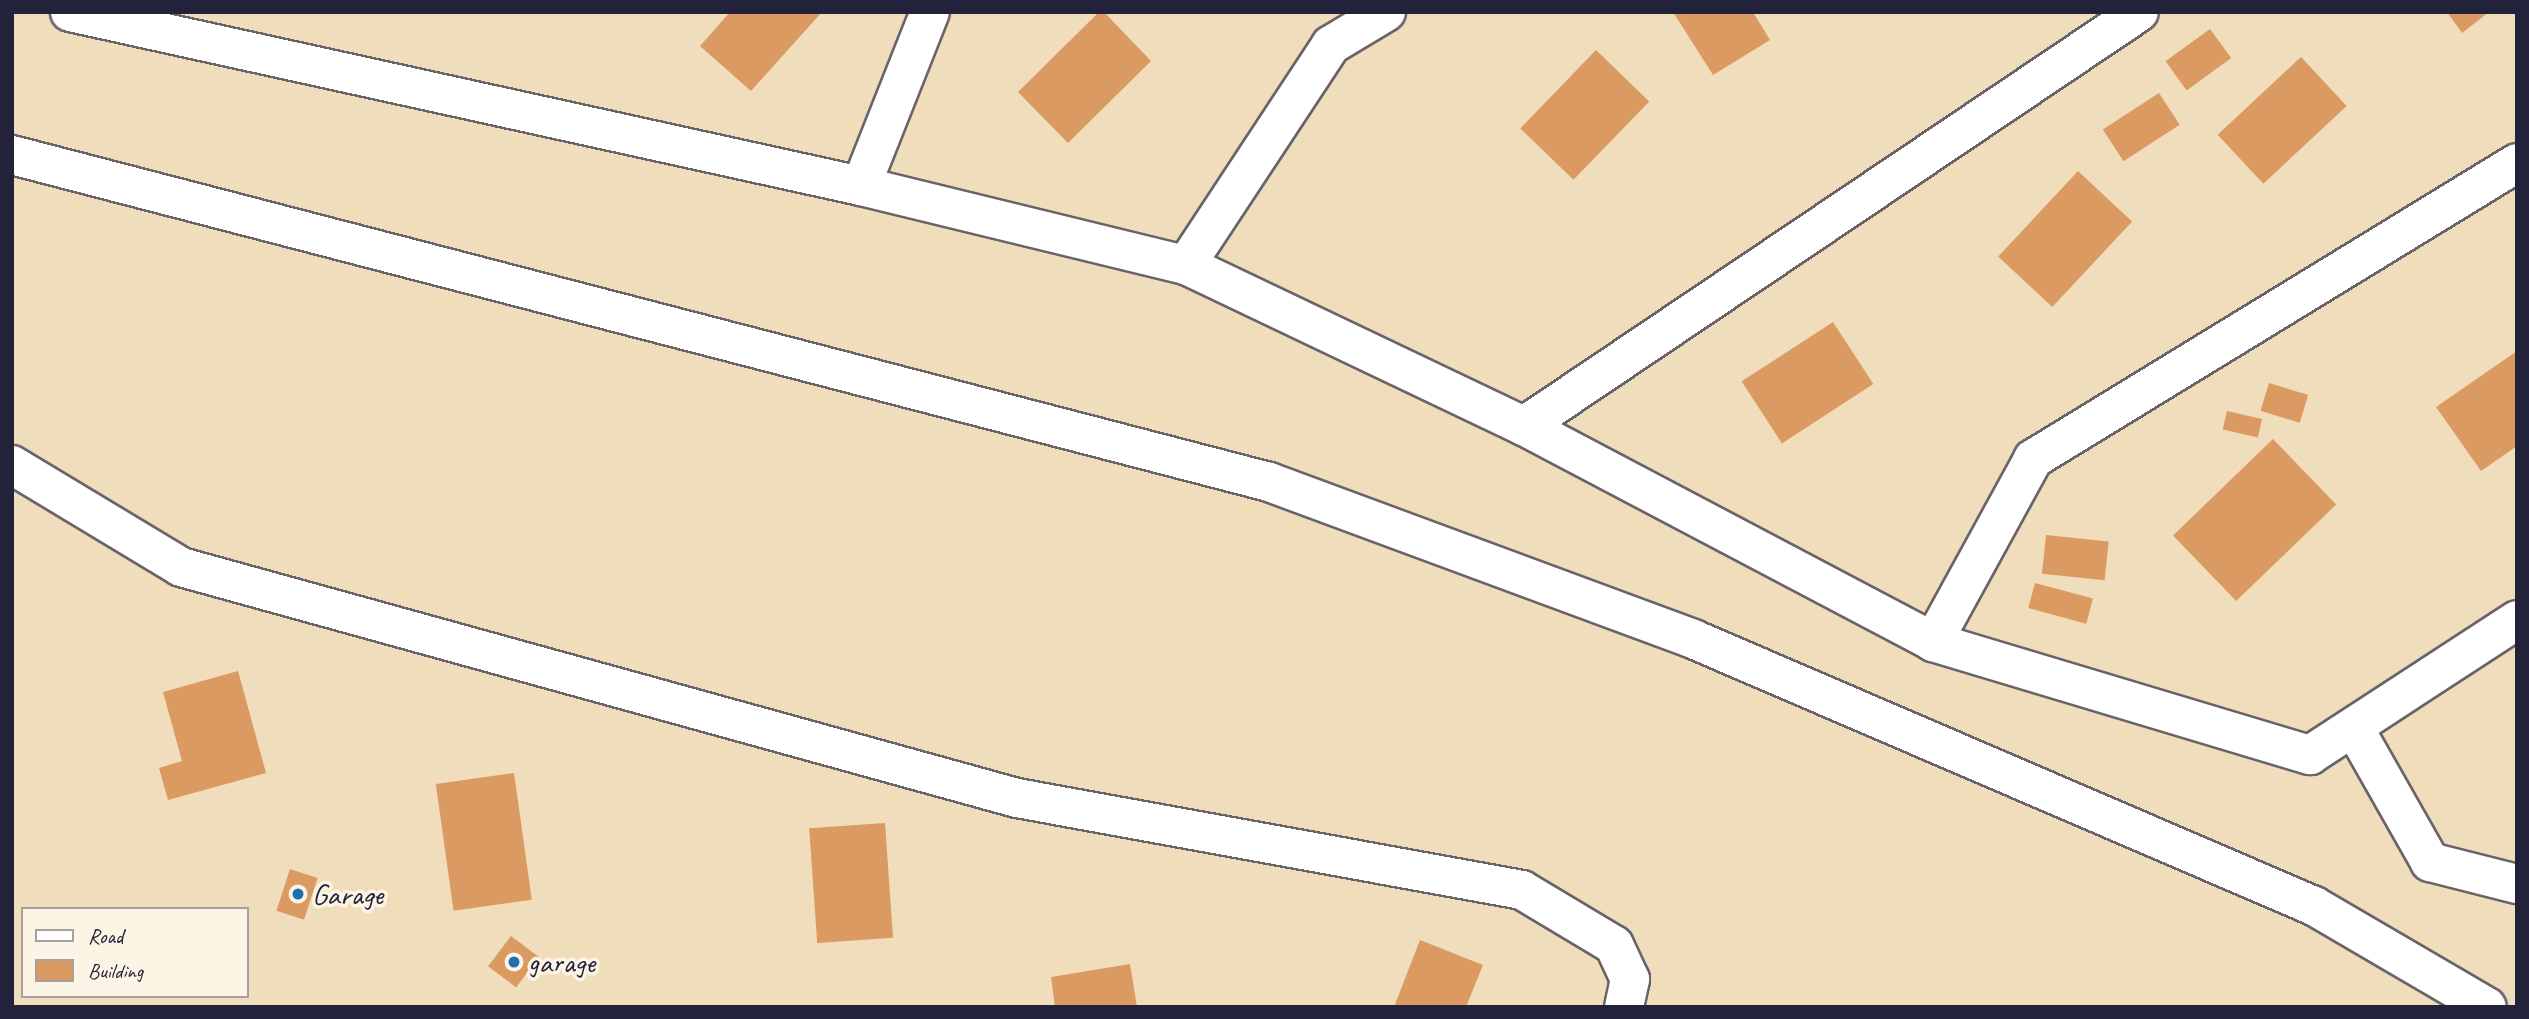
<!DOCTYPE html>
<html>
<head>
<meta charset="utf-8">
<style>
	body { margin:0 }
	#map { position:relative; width:2529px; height:1019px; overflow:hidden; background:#f0ddbc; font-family:Caveat,sans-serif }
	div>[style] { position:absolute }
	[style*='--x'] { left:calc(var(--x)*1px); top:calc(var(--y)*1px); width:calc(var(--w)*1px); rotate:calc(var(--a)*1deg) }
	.building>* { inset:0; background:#db9a62; transform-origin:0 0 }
	.roads { filter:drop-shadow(2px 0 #6a6368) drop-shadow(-2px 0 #6a6368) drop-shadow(0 2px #6a6368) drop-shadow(0 -2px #6a6368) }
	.minor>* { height:38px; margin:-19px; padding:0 19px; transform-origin:19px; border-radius:19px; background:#fff }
	.major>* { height:38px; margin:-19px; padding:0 19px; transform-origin:19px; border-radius:19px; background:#fff }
	.dots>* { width:19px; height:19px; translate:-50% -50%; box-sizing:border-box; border:4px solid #fcf5e5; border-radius:50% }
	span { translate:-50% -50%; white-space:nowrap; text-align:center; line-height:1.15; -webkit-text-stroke:7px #fcf5e5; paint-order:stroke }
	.poi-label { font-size:30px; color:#22223b }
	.left { translate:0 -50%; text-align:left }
	.frame { position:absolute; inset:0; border:14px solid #22223b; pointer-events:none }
	.legend { position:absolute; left:21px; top:907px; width:228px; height:91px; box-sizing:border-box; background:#fcf5e5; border:2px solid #a5a1a1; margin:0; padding:9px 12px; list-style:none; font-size:21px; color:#22223b }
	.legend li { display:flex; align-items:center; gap:14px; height:35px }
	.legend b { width:35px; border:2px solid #a5a1a1 }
</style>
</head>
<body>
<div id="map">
	<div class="building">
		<div style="clip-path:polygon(730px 12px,822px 12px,751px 91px,700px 46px)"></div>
		<div style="clip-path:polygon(1099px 12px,1104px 12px,1151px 61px,1068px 143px,1018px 92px)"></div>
		<div style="clip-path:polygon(1673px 12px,1753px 12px,1770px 40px,1713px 75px)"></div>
		<div style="clip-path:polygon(2447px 12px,2489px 12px,2462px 33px)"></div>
		<div style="left:2210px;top:29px;width:36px;height:55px;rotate:54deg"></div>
		<div style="left:1596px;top:50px;width:74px;height:109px;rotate:44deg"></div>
		<div style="left:2301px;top:57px;width:67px;height:114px;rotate:47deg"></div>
		<div style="left:2159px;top:93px;width:38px;height:67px;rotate:57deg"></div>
		<div style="left:2078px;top:171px;width:74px;height:117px;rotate:43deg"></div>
		<div style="left:1833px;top:322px;width:74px;height:109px;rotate:57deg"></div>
		<div style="clip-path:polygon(2517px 351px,2517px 446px,2481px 471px,2436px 407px)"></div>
		<div style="left:2269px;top:383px;width:41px;height:29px;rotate:17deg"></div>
		<div style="left:2227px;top:411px;width:36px;height:19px;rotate:13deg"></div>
		<div style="left:2273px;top:439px;width:91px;height:139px;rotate:46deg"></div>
		<div style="left:2046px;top:535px;width:63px;height:39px;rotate:6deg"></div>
		<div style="left:2035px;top:583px;width:60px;height:26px;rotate:15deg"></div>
		<div style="clip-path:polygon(238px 671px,266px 773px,168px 800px,159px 768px,182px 761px,163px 692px)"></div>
		<div style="left:514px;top:773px;width:128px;height:79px;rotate:82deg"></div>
		<div style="left:885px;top:823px;width:115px;height:76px;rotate:86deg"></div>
		<div style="left:290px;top:869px;width:29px;height:44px;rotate:18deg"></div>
		<div style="left:511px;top:936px;width:35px;height:38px;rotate:37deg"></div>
		<div style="clip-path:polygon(1420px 940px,1483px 965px,1466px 1007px,1394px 1007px)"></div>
		<div style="clip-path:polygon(1130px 964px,1137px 1007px,1055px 1007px,1051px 977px)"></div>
	</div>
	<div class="roads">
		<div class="minor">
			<div style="--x:70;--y:12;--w:810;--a:12.41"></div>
			<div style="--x:861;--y:186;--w:334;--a:13.7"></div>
			<div style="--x:1186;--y:265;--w:374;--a:25.5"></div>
			<div style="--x:1524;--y:426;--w:463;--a:27.8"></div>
			<div style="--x:1933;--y:642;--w:394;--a:16.7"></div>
			<div style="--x:2310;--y:755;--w:247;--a:-33.1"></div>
			<div style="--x:861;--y:186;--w:187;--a:-68.4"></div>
			<div style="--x:1186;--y:265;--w:263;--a:-56.6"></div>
			<div style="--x:1331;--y:45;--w:64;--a:-31"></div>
			<div style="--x:1524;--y:426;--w:741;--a:-33.95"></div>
			<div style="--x:12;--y:465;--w:197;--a:31.1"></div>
			<div style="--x:181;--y:567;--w:867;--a:15.45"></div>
			<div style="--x:1017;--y:798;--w:513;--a:10.32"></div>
			<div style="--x:1522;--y:890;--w:107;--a:30.9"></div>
			<div style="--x:1614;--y:945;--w:38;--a:65"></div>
			<div style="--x:1630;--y:979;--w:29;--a:102"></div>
			<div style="--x:1933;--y:642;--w:209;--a:-61.3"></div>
			<div style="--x:2033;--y:459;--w:567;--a:-31.45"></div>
			<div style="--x:2354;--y:728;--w:154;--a:60.4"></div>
			<div style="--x:2430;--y:862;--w:90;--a:14.2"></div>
		</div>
		<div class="major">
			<div style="--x:12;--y:155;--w:1299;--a:14.58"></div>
			<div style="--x:1269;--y:482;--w:452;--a:20.3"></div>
			<div style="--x:1693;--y:639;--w:676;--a:23.27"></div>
			<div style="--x:2314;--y:906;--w:200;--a:30.3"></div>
		</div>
	</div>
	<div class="dots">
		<div style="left:298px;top:894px;background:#1f6fb2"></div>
		<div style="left:514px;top:962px;background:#1f6fb2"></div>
	</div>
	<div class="poi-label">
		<span class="left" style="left:312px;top:894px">Garage</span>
		<span class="left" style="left:528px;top:962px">garage</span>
	</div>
	<div class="frame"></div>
	<ul class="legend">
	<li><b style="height:9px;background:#fff"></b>Road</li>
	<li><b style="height:19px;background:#db9a62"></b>Building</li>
	</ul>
</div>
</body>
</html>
